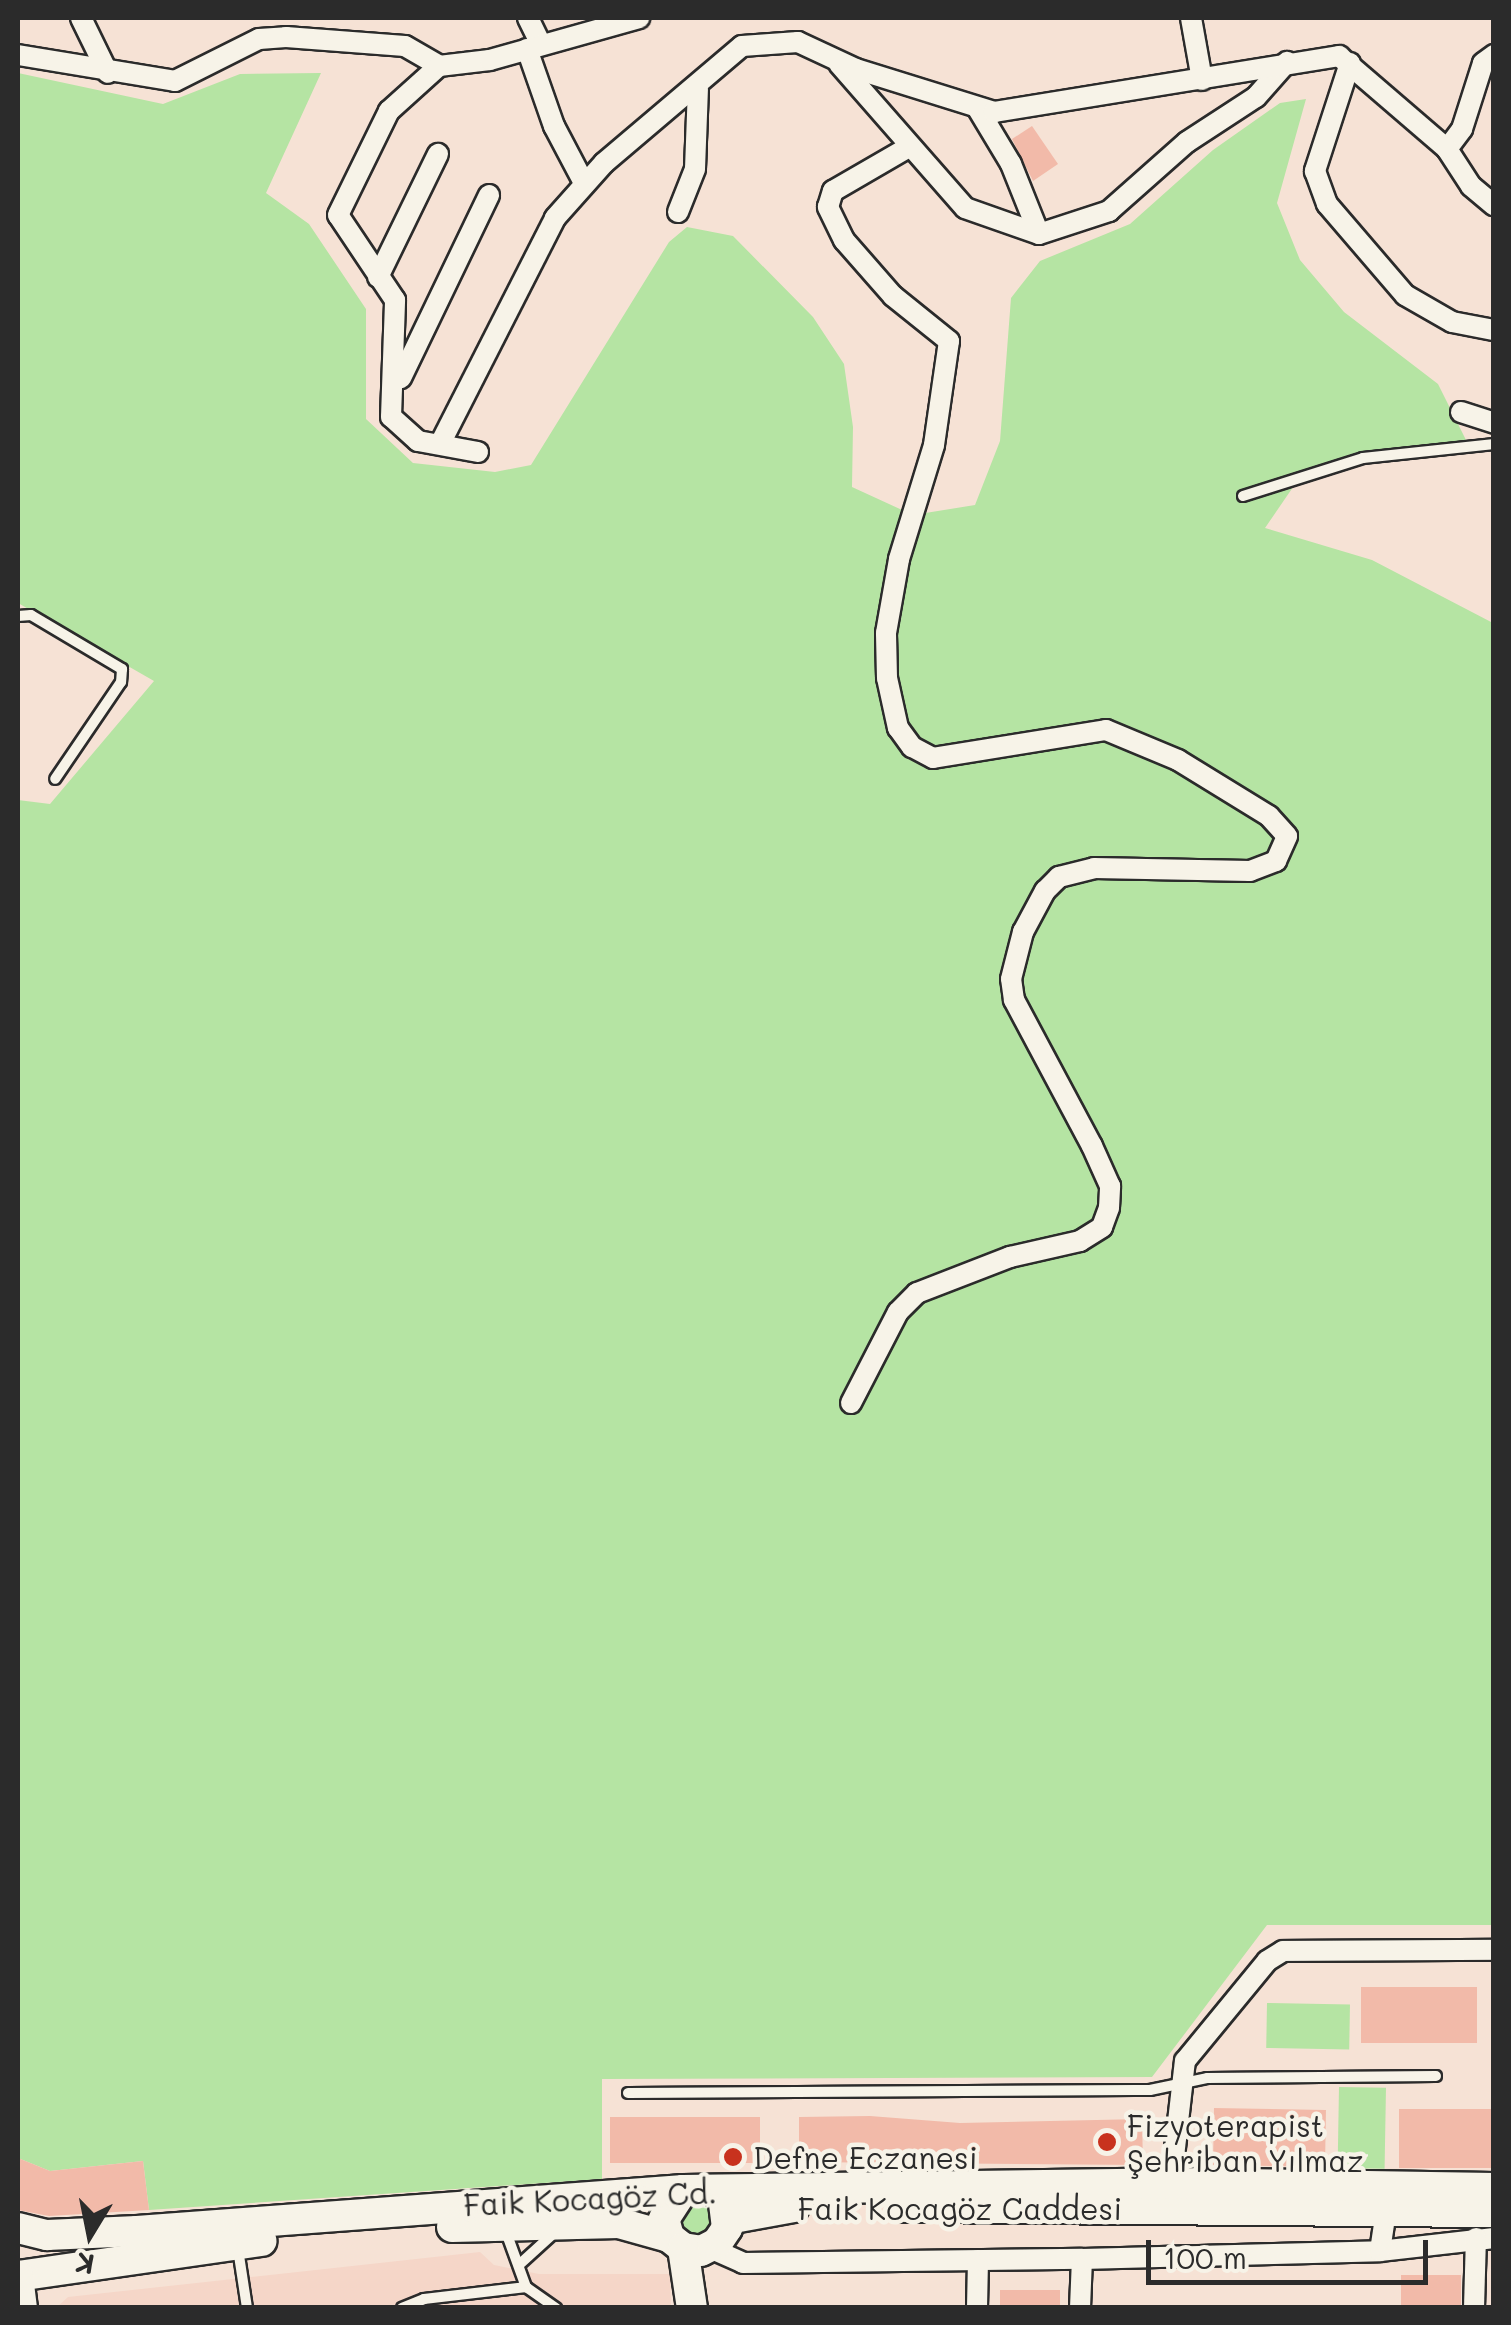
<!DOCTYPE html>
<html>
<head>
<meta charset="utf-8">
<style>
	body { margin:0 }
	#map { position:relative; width:1511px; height:2325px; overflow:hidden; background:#f6e2d5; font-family:Mali,sans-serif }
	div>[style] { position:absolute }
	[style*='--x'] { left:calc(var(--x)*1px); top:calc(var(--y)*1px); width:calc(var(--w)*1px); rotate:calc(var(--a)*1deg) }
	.built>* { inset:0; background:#f5d6c8 }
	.green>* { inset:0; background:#b5e4a3; transform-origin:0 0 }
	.round { border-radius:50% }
	.building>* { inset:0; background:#f2baa9; transform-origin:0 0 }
	.roads { filter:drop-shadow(2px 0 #2b2b2b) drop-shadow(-2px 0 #2b2b2b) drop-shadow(0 2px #2b2b2b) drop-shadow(0 -2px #2b2b2b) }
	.lane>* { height:10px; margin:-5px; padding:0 5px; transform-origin:5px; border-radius:5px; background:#f7f3e8 }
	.street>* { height:20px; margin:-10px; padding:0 10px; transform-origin:10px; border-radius:10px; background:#f7f3e8 }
	.secondary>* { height:30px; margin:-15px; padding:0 15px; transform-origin:15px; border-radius:15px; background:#f7f3e8 }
	.dots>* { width:28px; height:28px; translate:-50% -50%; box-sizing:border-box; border:5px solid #f7f3e8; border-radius:50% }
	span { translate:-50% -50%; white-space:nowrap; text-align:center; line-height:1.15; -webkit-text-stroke:9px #f7f3e8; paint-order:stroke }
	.poi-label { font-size:30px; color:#2b2b2b }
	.left { translate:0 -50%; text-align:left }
	.street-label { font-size:30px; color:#2b2b2b }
	.frame { position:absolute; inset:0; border:20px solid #2b2b2b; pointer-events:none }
	.north { position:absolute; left:40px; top:2185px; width:100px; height:100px; -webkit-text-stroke:8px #f7f3e8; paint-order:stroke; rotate:190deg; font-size:28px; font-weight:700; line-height:40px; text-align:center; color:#2b2b2b }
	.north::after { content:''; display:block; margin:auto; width:35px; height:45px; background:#2b2b2b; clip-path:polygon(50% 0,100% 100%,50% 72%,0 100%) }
	.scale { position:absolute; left:1146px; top:2240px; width:282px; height:45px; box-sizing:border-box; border:5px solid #2b2b2b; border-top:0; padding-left:12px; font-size:30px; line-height:35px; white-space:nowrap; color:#2b2b2b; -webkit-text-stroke:8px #f7f3e8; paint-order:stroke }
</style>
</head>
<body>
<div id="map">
	<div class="built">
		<div style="clip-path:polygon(480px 2252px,494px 2265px,539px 2274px,670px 2274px,671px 2307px,56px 2308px,68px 2297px)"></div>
	</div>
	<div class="green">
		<div style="clip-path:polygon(18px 73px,163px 104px,240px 74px,321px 73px,266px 193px,309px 224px,366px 309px,366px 419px,413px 463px,495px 472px,531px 465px,669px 242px,687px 227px,733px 236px,813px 317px,844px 364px,853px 427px,852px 487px,913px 515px,975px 505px,1000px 441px,1011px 298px,1040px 261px,1130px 224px,1213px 150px,1280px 103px,1306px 99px,1277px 203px,1300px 260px,1344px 312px,1438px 384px,1467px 442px,1376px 451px,1302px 474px,1265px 528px,1372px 560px,1493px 623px,1493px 1925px,1267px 1925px,1152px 2077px,602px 2079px,602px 2179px,149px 2210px,143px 2161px,50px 2171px,18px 2158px,18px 800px,50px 804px,154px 681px,18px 603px)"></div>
		<div style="left:1267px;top:2003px;width:83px;height:45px;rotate:1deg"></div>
		<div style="left:1339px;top:2087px;width:47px;height:81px;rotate:1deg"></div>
		<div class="round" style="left:682px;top:2204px;width:32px;height:32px"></div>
	</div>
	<div class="building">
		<div style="clip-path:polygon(1032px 126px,1058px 164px,1033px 181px,1012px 139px)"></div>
		<div style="left:1361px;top:1987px;width:116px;height:56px"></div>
		<div style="left:1214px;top:2108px;width:112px;height:57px;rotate:1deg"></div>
		<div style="left:1399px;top:2109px;width:95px;height:59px"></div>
		<div style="clip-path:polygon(870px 2116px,960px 2123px,1142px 2119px,1143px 2165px,799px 2162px,799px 2117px)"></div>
		<div style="left:760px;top:2117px;width:46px;height:150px;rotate:90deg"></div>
		<div style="clip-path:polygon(18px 2158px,50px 2171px,143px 2161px,149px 2210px,49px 2216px,18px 2210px)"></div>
		<div style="left:1401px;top:2275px;width:60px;height:33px"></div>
		<div style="left:1000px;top:2290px;width:60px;height:18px"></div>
	</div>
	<div class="roads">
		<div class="lane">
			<div style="--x:1243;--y:496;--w:126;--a:-17.6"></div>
			<div style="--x:1363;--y:458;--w:132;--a:-6.1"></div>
			<div style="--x:18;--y:616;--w:13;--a:-4"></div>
			<div style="--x:31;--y:615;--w:106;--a:30.7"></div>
			<div style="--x:122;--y:669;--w:13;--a:94"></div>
			<div style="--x:121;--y:682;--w:117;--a:124.2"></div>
			<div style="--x:628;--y:2093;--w:522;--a:-0.33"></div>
			<div style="--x:1150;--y:2090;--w:58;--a:-11.9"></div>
			<div style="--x:1207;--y:2078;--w:229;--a:-0.5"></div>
			<div style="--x:506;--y:2232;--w:59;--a:70"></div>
			<div style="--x:238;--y:2249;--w:60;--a:81.3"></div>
			<div style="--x:521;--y:2263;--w:45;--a:-42.3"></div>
			<div style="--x:402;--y:2308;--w:24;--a:-22"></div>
			<div style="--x:424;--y:2299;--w:103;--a:-6.7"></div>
			<div style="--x:526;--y:2287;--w:37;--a:35"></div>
		</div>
		<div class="street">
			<div style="--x:81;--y:18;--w:61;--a:63.9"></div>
			<div style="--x:528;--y:18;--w:30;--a:64"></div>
			<div style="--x:1191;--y:18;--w:63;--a:79.9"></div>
			<div style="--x:527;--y:49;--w:82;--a:70.7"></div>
			<div style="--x:554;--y:126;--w:64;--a:62.2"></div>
			<div style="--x:18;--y:55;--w:159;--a:9.4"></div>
			<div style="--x:175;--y:81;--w:94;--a:-26.6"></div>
			<div style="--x:259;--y:39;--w:27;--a:-4"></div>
			<div style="--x:286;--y:37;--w:119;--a:4.3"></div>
			<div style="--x:405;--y:46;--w:39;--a:30"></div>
			<div style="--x:1350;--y:63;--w:114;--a:108"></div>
			<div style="--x:1315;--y:171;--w:35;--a:70"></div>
			<div style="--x:1327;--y:204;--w:120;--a:49.4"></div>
			<div style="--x:1405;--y:295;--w:54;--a:29.9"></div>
			<div style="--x:1452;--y:322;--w:43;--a:10.8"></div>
			<div style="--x:839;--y:64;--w:191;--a:48.8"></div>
			<div style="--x:965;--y:208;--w:78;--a:19.4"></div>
			<div style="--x:1039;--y:234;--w:74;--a:-18.2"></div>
			<div style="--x:1109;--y:211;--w:104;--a:-41.5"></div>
			<div style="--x:1187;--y:142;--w:82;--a:-33.1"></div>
			<div style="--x:1256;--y:97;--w:47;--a:-48.5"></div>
			<div style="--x:978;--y:109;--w:64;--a:59"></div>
			<div style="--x:1011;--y:164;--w:75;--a:68.2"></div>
			<div style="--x:1447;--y:149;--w:25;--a:-53"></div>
			<div style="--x:1462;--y:129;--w:69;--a:-72.3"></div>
			<div style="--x:1483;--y:63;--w:14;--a:-36"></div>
			<div style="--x:678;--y:212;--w:46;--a:-68.4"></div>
			<div style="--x:695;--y:169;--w:80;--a:-87.9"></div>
			<div style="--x:378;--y:277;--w:137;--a:-64"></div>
			<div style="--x:401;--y:378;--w:203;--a:-64.3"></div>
			<div style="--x:1461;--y:412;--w:35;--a:18"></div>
			<div style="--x:440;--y:444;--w:254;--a:-63"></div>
			<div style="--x:555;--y:218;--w:74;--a:-48.3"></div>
			<div style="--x:604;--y:163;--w:181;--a:-40.3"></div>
			<div style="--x:742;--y:46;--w:56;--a:-4.1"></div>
			<div style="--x:798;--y:42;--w:64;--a:25"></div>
			<div style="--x:856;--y:69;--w:145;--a:17.3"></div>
			<div style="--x:994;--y:112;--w:350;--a:-9.2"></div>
			<div style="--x:1339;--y:56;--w:143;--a:40.7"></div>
			<div style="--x:1447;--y:149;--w:44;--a:57"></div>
			<div style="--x:1471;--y:186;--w:30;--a:40"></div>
			<div style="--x:478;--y:452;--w:61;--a:-169.6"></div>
			<div style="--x:418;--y:441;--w:36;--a:-138"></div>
			<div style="--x:391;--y:417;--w:117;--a:-88"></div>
			<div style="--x:395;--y:300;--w:102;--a:-123.8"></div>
			<div style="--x:338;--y:215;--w:116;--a:-63.9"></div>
			<div style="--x:389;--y:111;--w:67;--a:-42"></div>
			<div style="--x:439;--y:66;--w:51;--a:-6.7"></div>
			<div style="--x:490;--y:60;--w:155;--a:-15.7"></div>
			<div style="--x:851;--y:1403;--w:102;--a:-62.7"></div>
			<div style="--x:898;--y:1312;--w:27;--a:-45"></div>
			<div style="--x:917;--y:1293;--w:100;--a:-21.2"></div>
			<div style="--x:1010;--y:1257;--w:72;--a:-12.9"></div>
			<div style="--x:1080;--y:1241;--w:26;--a:-32"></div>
			<div style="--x:1102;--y:1227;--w:20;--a:-70"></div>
			<div style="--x:1109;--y:1208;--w:22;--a:-87"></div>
			<div style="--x:1110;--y:1186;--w:44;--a:-114.2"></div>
			<div style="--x:1092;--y:1146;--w:166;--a:-118.1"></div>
			<div style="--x:1014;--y:1000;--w:21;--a:-98"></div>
			<div style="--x:1011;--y:979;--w:49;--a:-75.7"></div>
			<div style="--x:1023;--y:932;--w:47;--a:-61.8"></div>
			<div style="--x:1045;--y:891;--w:20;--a:-45"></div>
			<div style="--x:1059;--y:877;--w:36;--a:-14"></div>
			<div style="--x:1094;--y:868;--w:156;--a:1.1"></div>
			<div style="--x:1250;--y:871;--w:28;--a:-21"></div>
			<div style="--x:1276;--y:861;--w:27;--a:-66"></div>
			<div style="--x:1287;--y:836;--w:27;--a:-132"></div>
			<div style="--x:1269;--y:816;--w:107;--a:-148.4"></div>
			<div style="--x:1178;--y:760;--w:78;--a:-157.4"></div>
			<div style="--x:1106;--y:730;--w:175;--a:170.8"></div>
			<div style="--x:933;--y:758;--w:24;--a:-152"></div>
			<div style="--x:912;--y:747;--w:24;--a:-126"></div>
			<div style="--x:898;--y:728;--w:51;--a:-102.4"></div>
			<div style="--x:887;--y:678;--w:45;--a:-91.3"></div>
			<div style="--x:886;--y:633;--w:75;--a:-80"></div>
			<div style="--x:899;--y:559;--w:119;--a:-72.9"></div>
			<div style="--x:934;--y:445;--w:105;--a:-81.8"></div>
			<div style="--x:949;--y:341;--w:72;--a:-141.2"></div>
			<div style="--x:893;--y:296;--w:74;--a:-131.2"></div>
			<div style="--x:844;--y:240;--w:37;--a:-116"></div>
			<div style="--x:828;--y:207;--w:17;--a:-73"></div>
			<div style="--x:833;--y:191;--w:88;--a:-30.1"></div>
			<div style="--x:1170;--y:2192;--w:132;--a:-83.5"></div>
			<div style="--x:1185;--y:2061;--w:129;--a:-50.6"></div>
			<div style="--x:1267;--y:1961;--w:19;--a:-32"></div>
			<div style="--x:1283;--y:1951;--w:211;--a:-0.3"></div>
			<div style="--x:710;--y:2248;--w:36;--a:24"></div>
			<div style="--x:743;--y:2263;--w:339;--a:-0.7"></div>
			<div style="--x:1082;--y:2259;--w:298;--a:-1.5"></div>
			<div style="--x:1380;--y:2251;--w:115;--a:-6.5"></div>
			<div style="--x:1380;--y:2251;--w:40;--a:-81.5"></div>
			<div style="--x:977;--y:2308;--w:48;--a:-88.8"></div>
			<div style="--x:1080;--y:2308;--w:49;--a:-87.7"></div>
			<div style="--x:1474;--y:2308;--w:70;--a:-88.4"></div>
		</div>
		<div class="secondary">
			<div style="--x:683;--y:2190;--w:35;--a:123"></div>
			<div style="--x:664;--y:2219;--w:19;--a:74"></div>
			<div style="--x:669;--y:2237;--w:18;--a:38"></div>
			<div style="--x:683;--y:2248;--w:18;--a:9"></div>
			<div style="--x:701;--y:2251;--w:18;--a:-27"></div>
			<div style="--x:717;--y:2243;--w:18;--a:-56"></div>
			<div style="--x:727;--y:2228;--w:24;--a:-97"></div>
			<div style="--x:905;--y:2207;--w:589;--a:0.49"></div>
			<div style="--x:728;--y:2219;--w:67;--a:-10.3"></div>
			<div style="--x:452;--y:2227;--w:167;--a:-1.4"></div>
			<div style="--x:619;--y:2223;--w:52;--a:15.6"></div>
			<div style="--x:18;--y:2228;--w:30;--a:14"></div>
			<div style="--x:47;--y:2235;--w:90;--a:-2.5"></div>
			<div style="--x:137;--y:2231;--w:548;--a:-4.29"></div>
			<div style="--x:683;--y:2190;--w:488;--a:-0.8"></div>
			<div style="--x:1171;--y:2183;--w:323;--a:0.9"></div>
			<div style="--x:683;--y:2248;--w:61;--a:81.5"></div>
			<div style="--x:18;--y:2276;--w:246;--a:-8.2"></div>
			<div style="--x:18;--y:2276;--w:32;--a:83"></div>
		</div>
	</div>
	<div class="dots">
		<div style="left:1107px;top:2142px;background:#c8321e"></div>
		<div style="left:733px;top:2157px;background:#c8321e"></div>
	</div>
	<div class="poi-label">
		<span class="left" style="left:1127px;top:2142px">Fizyoterapist<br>Şehriban Yılmaz</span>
		<span class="left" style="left:753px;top:2157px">Defne Eczanesi</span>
	</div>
	<div class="street-label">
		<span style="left:590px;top:2198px;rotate:-3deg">Faik Kocagöz Cd.</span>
		<span style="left:960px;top:2208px">Faik Kocagöz Caddesi</span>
	</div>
	<div class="frame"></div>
	<div class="north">K</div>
	<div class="scale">100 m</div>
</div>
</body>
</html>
